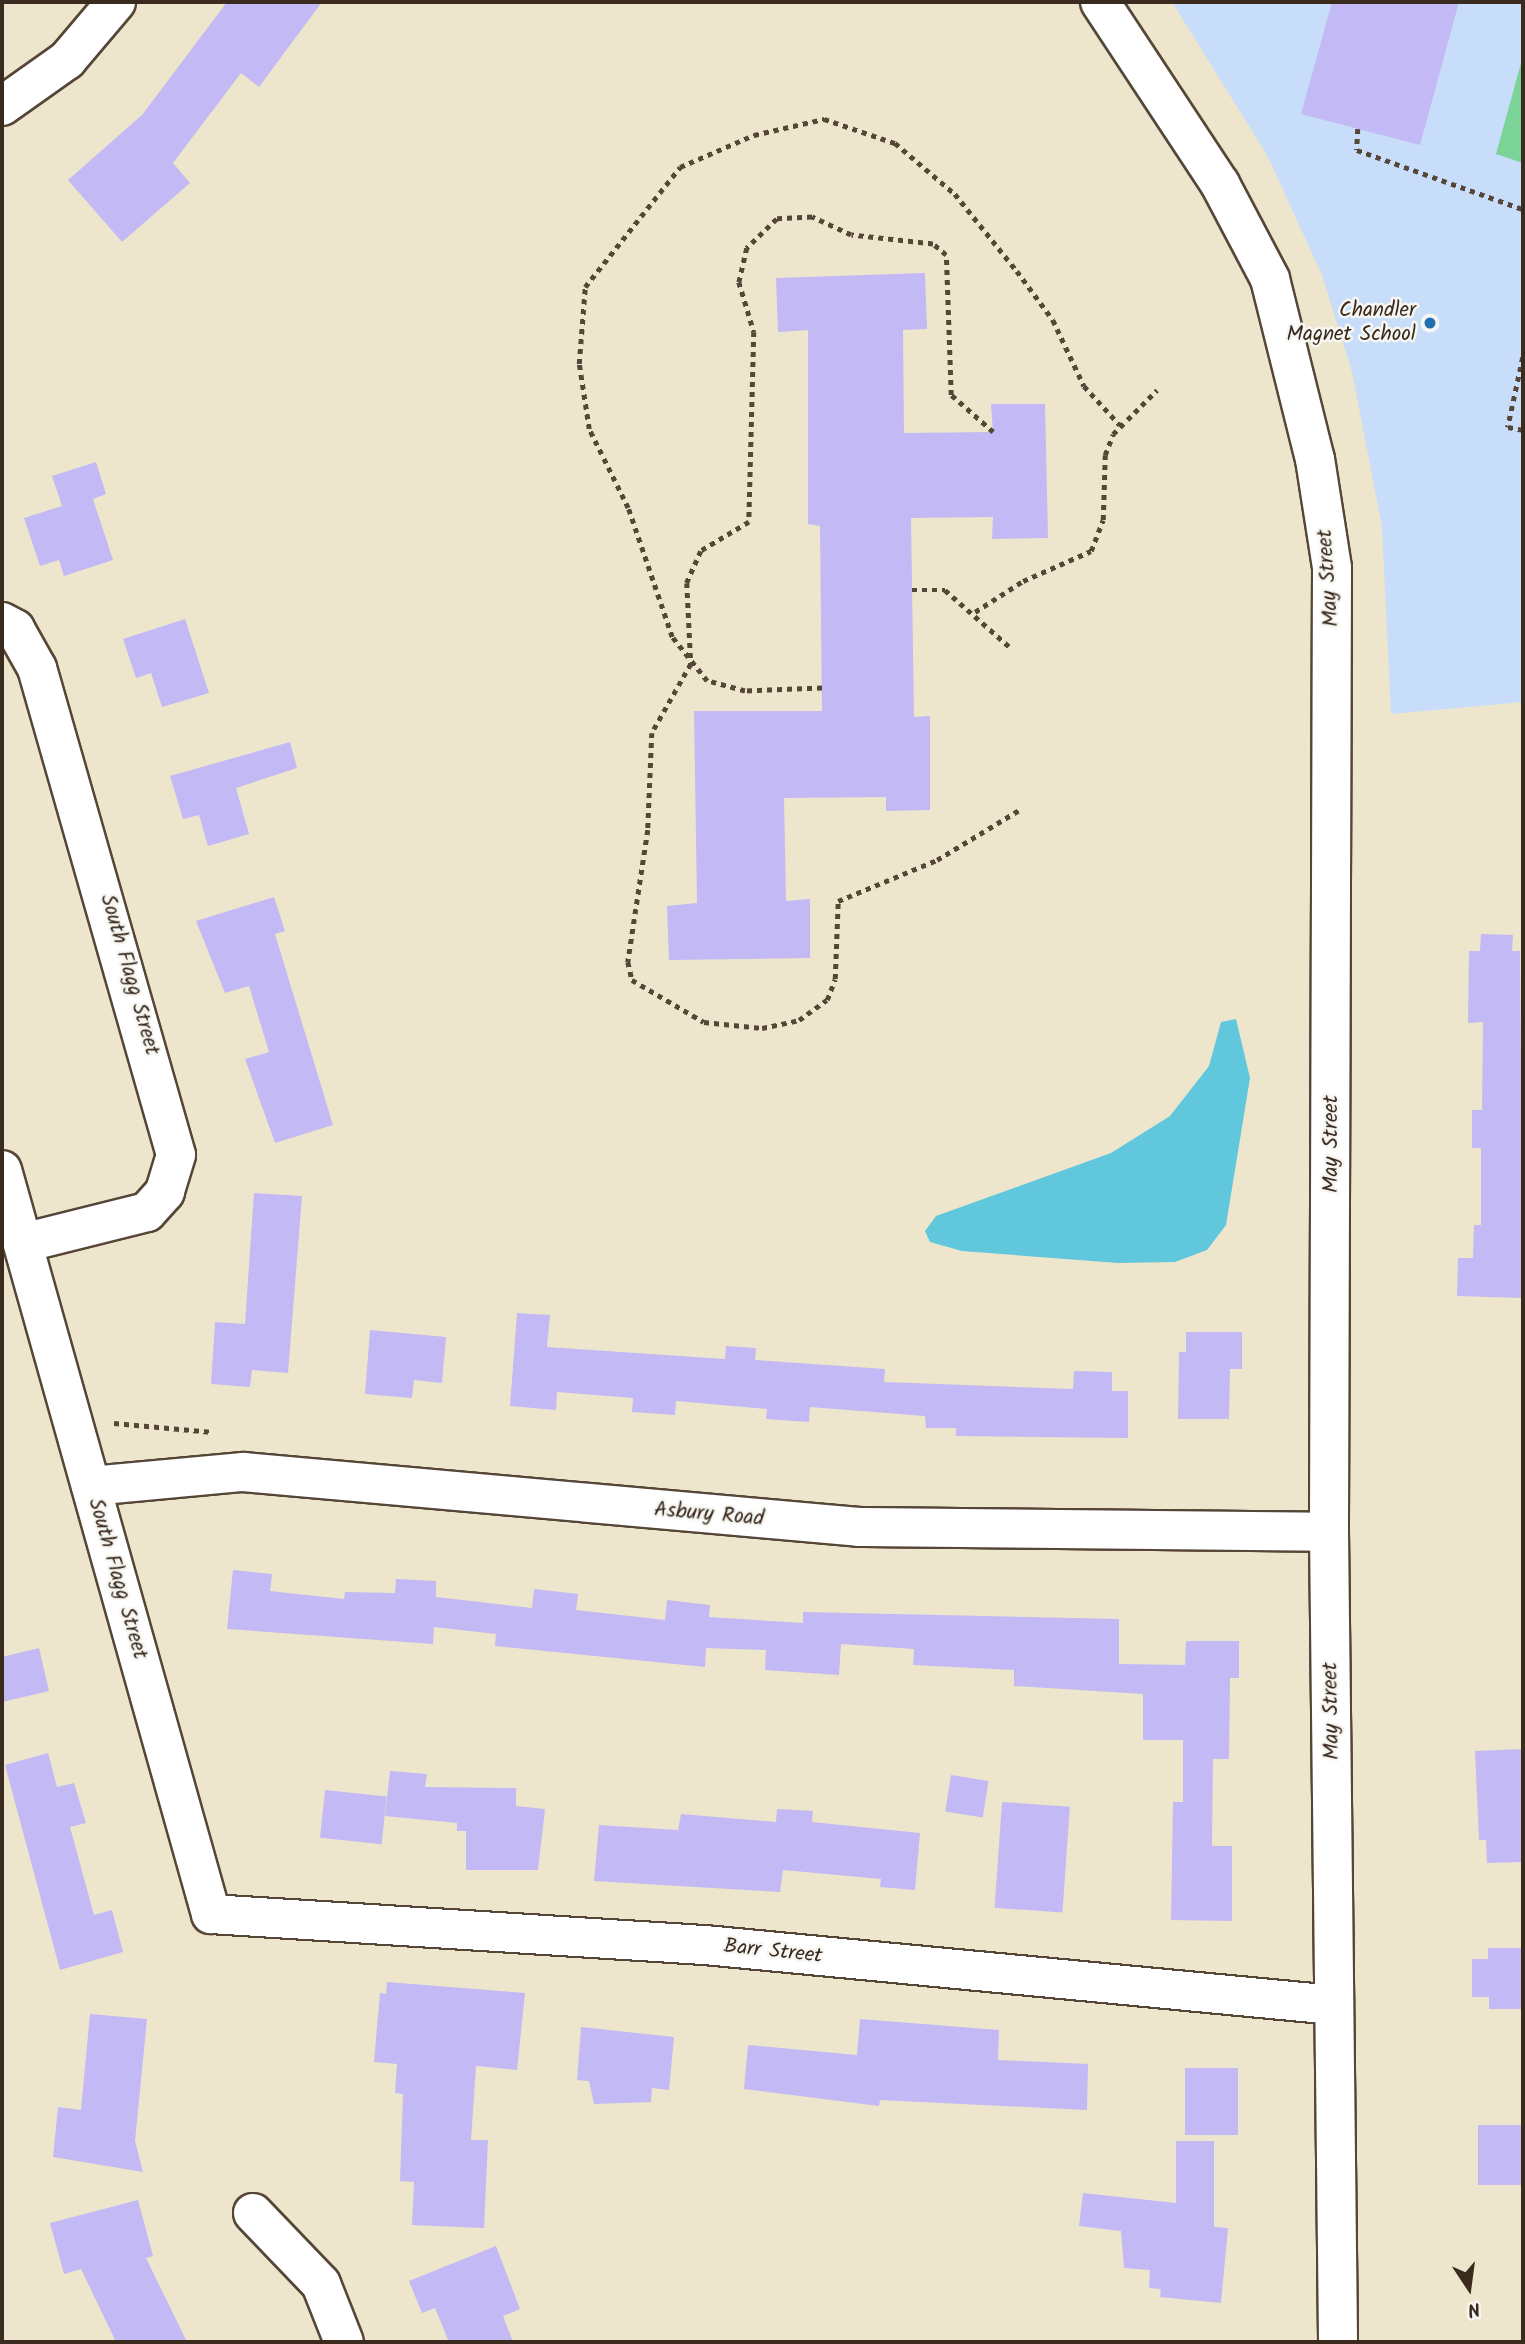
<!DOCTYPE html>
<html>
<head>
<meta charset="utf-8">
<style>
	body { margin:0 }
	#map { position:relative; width:1525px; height:2344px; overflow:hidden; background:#ede6cc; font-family:Kalam,sans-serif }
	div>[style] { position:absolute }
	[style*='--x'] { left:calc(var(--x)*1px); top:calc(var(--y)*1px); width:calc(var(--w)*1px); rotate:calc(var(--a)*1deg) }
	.built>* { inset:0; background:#c7ddf9 }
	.green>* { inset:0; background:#7bd398 }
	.water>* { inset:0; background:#60c7dd }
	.building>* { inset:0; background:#c3b9f5; transform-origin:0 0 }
	.path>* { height:4.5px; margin-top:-2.25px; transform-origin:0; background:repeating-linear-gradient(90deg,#564638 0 5px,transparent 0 10px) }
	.roads { filter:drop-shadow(2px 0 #564638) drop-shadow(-2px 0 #564638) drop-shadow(0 2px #564638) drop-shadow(0 -2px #564638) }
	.minor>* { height:38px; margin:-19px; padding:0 19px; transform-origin:19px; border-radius:19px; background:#fff }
	.tertiary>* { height:38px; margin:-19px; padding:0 19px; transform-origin:19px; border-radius:19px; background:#fff }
	.dots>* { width:19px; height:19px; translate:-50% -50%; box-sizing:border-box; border:4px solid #f6f6f2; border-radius:50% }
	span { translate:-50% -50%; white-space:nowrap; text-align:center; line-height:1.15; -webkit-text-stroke:5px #f6f6f2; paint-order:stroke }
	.poi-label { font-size:21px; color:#3b2a1e }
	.right { translate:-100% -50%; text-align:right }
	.street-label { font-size:21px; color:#3b2a1e }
	.frame { position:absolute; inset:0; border:4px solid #3b2a1e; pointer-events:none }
	.north { position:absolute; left:1434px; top:2253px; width:70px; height:70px; -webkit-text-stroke:5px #f6f6f2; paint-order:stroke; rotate:167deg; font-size:19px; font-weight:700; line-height:28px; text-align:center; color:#3b2a1e }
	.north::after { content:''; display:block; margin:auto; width:24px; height:32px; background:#3b2a1e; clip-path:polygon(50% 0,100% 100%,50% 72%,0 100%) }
</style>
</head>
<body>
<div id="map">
	<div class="built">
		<div style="clip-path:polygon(1172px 2px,1523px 2px,1523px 702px,1391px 714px,1382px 527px,1352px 372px,1322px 275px,1267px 155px)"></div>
	</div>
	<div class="green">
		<div style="clip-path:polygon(1523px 56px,1523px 163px,1496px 154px)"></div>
	</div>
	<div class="water">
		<div style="clip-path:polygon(1236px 1019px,1250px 1078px,1226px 1225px,1207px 1250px,1175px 1262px,1118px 1263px,962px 1251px,930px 1242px,925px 1231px,936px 1216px,1111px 1153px,1170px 1116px,1209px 1066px,1221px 1022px)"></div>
	</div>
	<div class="building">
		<div style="clip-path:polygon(227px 2px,322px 2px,259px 87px,241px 73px,173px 163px,190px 183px,122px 242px,68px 180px,142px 115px)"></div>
		<div style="clip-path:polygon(1332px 2px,1459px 2px,1420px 145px,1301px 114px)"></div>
		<div style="clip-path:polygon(925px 273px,927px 329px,903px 330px,904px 433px,993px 432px,991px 404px,1045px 404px,1048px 538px,992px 539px,993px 517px,911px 518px,914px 717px,930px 716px,930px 810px,886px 811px,886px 797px,784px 798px,786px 901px,810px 899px,810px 958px,669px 960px,667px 906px,697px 903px,694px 711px,822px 711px,820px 526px,808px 524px,808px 330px,778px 332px,776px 278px)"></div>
		<div style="clip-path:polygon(96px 462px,106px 494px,93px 499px,113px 560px,64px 576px,59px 560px,40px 566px,24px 518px,62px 506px,52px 476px)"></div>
		<div style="clip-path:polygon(185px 619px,209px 693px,162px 707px,151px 673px,136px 678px,123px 639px)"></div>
		<div style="clip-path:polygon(290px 742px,297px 768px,236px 788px,249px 834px,208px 846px,199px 815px,183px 819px,170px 776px)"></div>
		<div style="clip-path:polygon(274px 897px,285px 931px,275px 934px,333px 1125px,275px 1143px,245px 1059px,269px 1052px,249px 986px,225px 993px,196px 921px)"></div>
		<div style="clip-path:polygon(1481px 934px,1513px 935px,1512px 951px,1520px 951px,1523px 1298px,1457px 1296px,1458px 1258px,1473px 1258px,1474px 1225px,1481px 1225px,1481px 1148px,1472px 1148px,1472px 1110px,1482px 1110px,1483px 1022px,1468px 1023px,1469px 951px,1480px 951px)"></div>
		<div style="clip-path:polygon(254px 1193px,302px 1196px,288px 1373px,252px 1370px,250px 1387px,211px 1384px,215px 1322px,245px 1324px)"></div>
		<div style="clip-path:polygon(517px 1313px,550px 1315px,547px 1347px,725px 1359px,726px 1346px,756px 1348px,755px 1360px,885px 1369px,884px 1382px,1073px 1389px,1074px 1371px,1112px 1372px,1112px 1391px,1128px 1391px,1128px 1438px,956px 1436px,956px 1428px,926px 1428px,925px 1416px,810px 1407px,809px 1422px,766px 1419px,767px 1409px,676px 1401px,675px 1415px,632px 1412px,633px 1398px,557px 1392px,556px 1410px,510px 1406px)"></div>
		<div style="clip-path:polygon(370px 1330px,446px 1337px,442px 1383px,414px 1380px,412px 1398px,365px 1394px)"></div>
		<div style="clip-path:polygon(1186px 1332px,1242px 1332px,1242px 1369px,1230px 1369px,1229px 1419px,1178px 1419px,1179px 1352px,1186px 1352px)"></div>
		<div style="clip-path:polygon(233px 1570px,272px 1574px,270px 1591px,344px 1599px,345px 1592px,395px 1593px,396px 1579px,436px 1581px,436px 1597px,532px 1608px,534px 1589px,578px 1594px,576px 1610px,665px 1620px,667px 1600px,710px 1605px,709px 1617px,803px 1623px,803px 1612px,1119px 1619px,1119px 1664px,1185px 1665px,1186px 1641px,1239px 1641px,1239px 1678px,1230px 1678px,1229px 1759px,1213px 1759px,1212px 1846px,1232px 1846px,1232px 1921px,1171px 1920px,1173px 1802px,1183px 1802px,1183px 1740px,1143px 1740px,1143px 1694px,1014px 1686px,1014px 1670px,913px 1665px,914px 1649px,841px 1644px,839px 1675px,765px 1670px,766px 1650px,706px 1648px,705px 1667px,495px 1646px,496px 1634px,434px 1627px,433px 1644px,227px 1629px)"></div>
		<div style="clip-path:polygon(39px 1648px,49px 1691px,2px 1702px,2px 1657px)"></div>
		<div style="clip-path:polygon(1523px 1749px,1523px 1862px,1487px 1863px,1486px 1840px,1479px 1840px,1475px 1751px)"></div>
		<div style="clip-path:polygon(48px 1753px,57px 1787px,74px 1783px,86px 1823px,70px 1827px,94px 1915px,112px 1910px,123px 1952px,60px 1970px,5px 1765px)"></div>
		<div style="clip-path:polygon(390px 1771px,427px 1774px,425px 1787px,516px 1788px,516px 1806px,545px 1809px,538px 1870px,466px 1870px,466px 1831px,457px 1831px,457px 1823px,385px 1816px)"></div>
		<div style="left:951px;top:1775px;width:38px;height:37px;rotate:9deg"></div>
		<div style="left:325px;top:1790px;width:62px;height:48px;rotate:6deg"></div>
		<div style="left:1002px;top:1802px;width:68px;height:106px;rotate:4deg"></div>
		<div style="clip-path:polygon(777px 1809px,813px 1811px,812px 1822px,920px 1833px,915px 1890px,880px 1887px,881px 1879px,783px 1870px,780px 1892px,594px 1881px,599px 1825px,678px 1830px,681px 1814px,776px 1822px)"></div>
		<div style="clip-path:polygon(1488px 1948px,1523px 1948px,1523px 2009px,1489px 2009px,1489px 1997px,1472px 1997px,1472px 1959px,1488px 1959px)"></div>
		<div style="clip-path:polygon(387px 1982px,525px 1993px,517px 2070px,476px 2066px,471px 2140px,488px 2140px,484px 2228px,412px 2225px,414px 2182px,400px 2181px,403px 2094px,395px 2093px,397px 2064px,374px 2062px,380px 1993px,386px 1994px)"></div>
		<div style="clip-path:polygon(90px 2014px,147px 2019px,135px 2141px,143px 2172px,53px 2157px,58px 2107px,81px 2110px)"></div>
		<div style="clip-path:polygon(860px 2019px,999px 2030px,998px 2060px,1088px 2064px,1087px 2110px,880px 2100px,879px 2106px,744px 2089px,748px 2045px,857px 2055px)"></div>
		<div style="clip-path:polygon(581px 2027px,674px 2037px,669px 2090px,652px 2088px,651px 2102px,594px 2104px,589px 2081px,577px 2080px)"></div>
		<div style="left:1238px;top:2068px;width:67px;height:53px;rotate:90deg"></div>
		<div style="left:1478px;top:2125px;width:45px;height:60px"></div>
		<div style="clip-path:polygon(1176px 2141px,1214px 2141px,1214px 2227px,1228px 2228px,1221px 2303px,1160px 2297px,1161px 2289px,1149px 2288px,1150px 2270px,1124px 2268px,1121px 2231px,1079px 2226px,1083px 2193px,1176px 2203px)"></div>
		<div style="clip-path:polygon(138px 2200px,153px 2256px,146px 2258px,187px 2342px,116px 2342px,81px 2269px,64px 2274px,50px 2223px)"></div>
		<div style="clip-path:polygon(496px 2246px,520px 2309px,503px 2316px,513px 2342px,449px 2342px,435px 2308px,422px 2313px,409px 2281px)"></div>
	</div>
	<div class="path">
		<div style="--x:1358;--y:129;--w:21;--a:93"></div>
		<div style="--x:1357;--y:150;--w:176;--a:19.6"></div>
		<div style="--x:1523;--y:357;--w:72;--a:102.1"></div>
		<div style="--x:1508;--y:427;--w:15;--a:11"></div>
		<div style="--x:993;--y:432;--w:56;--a:-138.6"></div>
		<div style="--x:951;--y:395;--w:140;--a:-92"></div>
		<div style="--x:946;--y:255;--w:17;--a:-140"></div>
		<div style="--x:933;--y:244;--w:82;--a:-173.7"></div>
		<div style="--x:851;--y:235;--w:43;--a:-155.2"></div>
		<div style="--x:812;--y:217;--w:35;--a:177"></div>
		<div style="--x:777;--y:219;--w:42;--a:136"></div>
		<div style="--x:747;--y:248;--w:35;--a:103"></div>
		<div style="--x:739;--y:282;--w:52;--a:73.3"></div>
		<div style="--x:754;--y:332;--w:190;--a:91.5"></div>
		<div style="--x:749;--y:522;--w:56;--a:148.9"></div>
		<div style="--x:701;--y:551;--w:35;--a:114"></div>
		<div style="--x:687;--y:583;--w:81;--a:87.2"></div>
		<div style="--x:691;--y:664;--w:79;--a:119.5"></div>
		<div style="--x:652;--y:733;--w:97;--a:92.4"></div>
		<div style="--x:648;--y:830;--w:134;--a:98.6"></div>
		<div style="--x:628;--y:962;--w:18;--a:77"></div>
		<div style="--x:632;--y:980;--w:83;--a:30.3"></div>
		<div style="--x:704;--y:1022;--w:58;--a:5.9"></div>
		<div style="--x:762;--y:1028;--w:38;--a:-12"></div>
		<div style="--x:799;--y:1020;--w:34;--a:-36"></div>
		<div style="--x:827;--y:1000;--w:22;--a:-69"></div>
		<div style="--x:835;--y:979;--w:78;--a:-87.8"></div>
		<div style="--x:838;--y:901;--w:107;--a:-22.5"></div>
		<div style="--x:937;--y:860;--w:98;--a:-31.3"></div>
		<div style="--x:912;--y:590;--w:33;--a:0"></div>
		<div style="--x:945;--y:590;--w:88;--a:41.3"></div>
		<div style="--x:975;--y:612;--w:57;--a:-32.9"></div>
		<div style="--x:1023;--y:581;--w:74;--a:-23.8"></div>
		<div style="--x:1091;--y:551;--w:33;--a:-69"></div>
		<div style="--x:1103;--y:520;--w:65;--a:-88.2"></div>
		<div style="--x:1105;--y:455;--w:22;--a:-69"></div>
		<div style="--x:1113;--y:434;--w:62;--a:-45"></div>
		<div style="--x:822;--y:688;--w:77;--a:177.8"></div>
		<div style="--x:745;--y:691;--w:39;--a:-165"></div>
		<div style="--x:707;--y:681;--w:56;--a:-128.5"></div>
		<div style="--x:672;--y:637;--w:136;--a:-108.8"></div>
		<div style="--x:628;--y:508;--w:88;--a:-116.3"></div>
		<div style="--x:589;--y:429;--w:66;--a:-98.7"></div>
		<div style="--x:579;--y:364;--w:77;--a:-85.5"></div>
		<div style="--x:585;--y:287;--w:153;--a:-51.6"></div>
		<div style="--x:680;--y:167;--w:81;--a:-23.4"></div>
		<div style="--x:754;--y:135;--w:72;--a:-12.9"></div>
		<div style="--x:824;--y:119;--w:75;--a:18.7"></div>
		<div style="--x:895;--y:143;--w:79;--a:40.4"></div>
		<div style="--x:955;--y:194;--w:99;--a:51.2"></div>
		<div style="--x:1017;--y:271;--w:61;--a:53.7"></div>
		<div style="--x:1053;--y:320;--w:73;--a:64.8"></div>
		<div style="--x:1084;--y:386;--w:53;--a:47.3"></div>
		<div style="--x:114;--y:1423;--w:99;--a:5.2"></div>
	</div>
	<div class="roads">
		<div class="minor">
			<div style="--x:2;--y:106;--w:80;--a:-35.3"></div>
			<div style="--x:67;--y:60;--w:76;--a:-49.8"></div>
			<div style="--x:2;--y:622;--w:15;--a:28"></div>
			<div style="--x:15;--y:629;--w:45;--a:60.6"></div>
			<div style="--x:37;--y:668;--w:506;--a:74.07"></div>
			<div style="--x:176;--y:1155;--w:39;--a:107"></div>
			<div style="--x:165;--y:1192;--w:27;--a:132"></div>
			<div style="--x:147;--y:1212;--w:128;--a:166"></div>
			<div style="--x:2;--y:1170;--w:773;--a:74.31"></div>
			<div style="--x:211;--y:1914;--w:495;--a:3.6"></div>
			<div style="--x:705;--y:1945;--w:632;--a:5.45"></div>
			<div style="--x:91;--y:1486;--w:153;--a:-5.3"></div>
			<div style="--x:243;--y:1472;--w:618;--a:5.1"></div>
			<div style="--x:859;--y:1527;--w:470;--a:0.6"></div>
			<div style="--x:253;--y:2213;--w:98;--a:46.2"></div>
			<div style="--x:321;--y:2284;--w:62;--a:68.4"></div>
		</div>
		<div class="tertiary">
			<div style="--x:1100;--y:2;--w:218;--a:56.6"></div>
			<div style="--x:1220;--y:184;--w:107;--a:62.2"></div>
			<div style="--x:1270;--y:279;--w:186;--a:76"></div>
			<div style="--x:1315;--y:459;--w:110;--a:81.1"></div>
			<div style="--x:1332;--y:568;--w:964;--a:90.18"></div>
			<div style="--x:1329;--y:1532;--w:810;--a:89.36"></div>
		</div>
	</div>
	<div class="dots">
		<div style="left:1430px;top:323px;background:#1f6fb2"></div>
	</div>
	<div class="poi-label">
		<span class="right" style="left:1416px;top:323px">Chandler<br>Magnet School</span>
	</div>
	<div class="street-label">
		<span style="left:1329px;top:578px;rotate:-94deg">May Street</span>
		<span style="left:129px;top:975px;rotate:74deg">South Flagg Street</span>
		<span style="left:1332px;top:1144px;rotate:-90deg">May Street</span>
		<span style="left:709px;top:1515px;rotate:5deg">Asbury Road</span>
		<span style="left:117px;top:1579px;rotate:74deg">South Flagg Street</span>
		<span style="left:1332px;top:1711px;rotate:-91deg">May Street</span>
		<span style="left:773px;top:1952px;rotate:6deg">Barr Street</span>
	</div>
	<div class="frame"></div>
	<div class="north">N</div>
</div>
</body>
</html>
